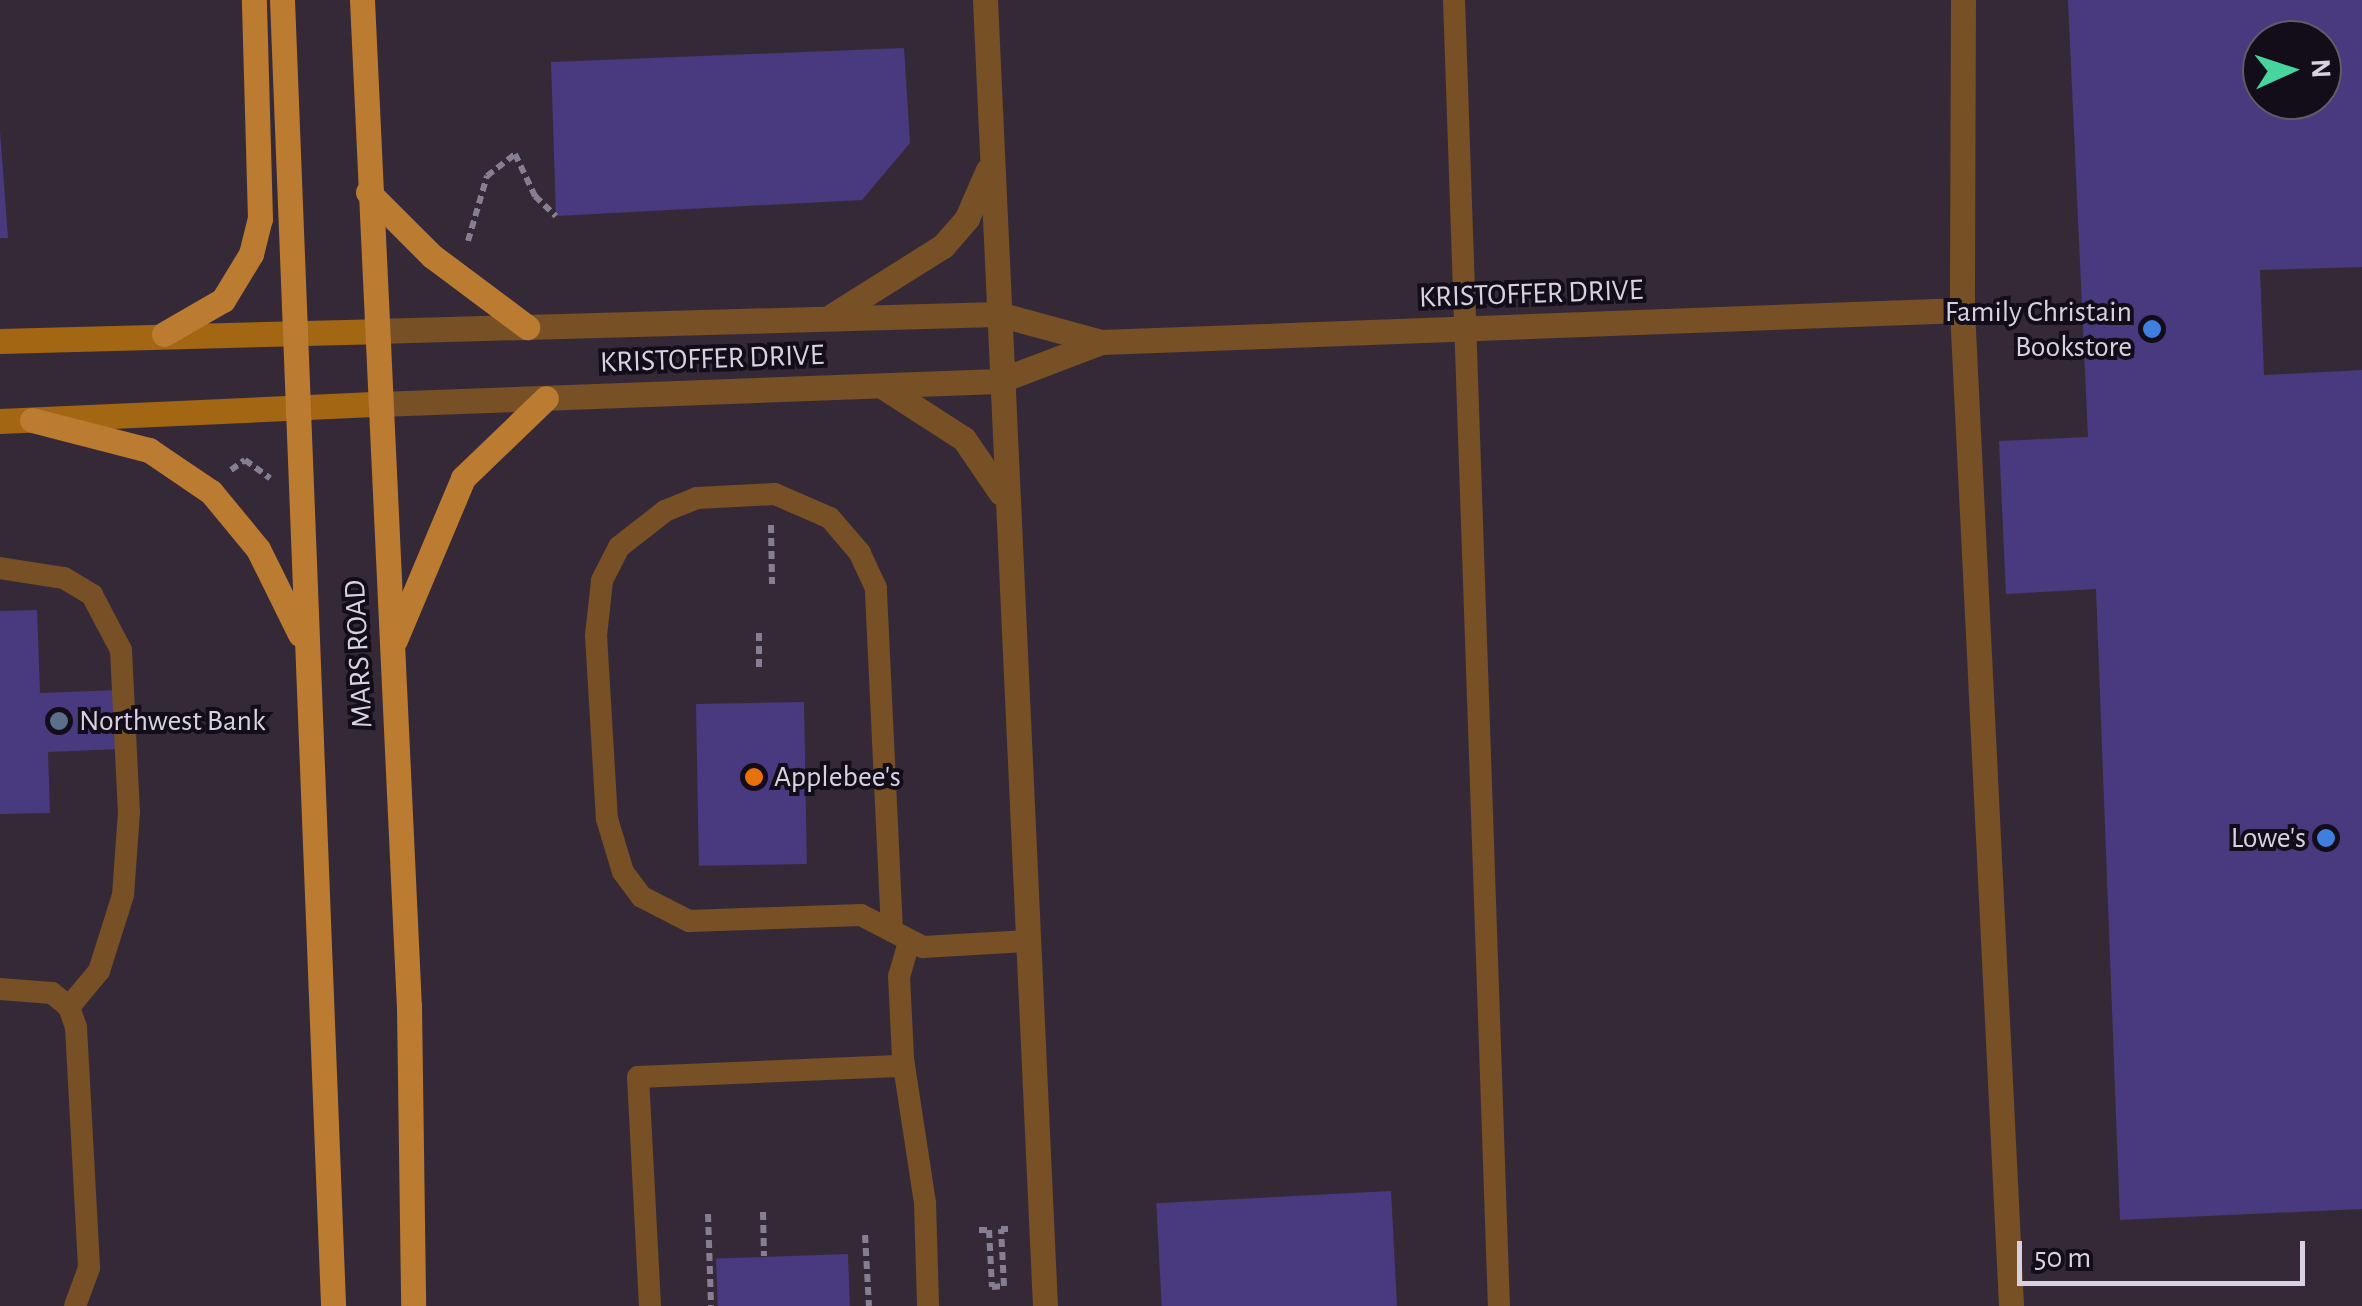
<!DOCTYPE html>
<html>
<head>
<meta charset="utf-8">
<style>
	body { margin:0 }
	#map { position:relative; width:2362px; height:1306px; overflow:hidden; background:#2c213a; font-family:"Alegreya Sans",sans-serif }
	div>[style] { position:absolute }
	[style*='--x'] { left:calc(var(--x)*1px); top:calc(var(--y)*1px); width:calc(var(--w)*1px); rotate:calc(var(--a)*1deg) }
	.commercial>* { inset:0; background:#362937 }
	.building>* { inset:0; background:#49397f; transform-origin:0 0 }
	.path>* { height:6px; margin-top:-3px; transform-origin:0; background:repeating-linear-gradient(90deg,#867e92 0 8px,transparent 0 13px) }
	.lane>* { height:22px; margin:-11px; padding:0 11px; transform-origin:11px; border-radius:11px; background:#775025 }
	.street>* { height:25px; margin:-12.5px; padding:0 12.5px; transform-origin:12.5px; border-radius:12.5px; background:#775025 }
	.secondary>* { height:25px; margin:-12.5px; padding:0 12.5px; transform-origin:12.5px; border-radius:12.5px; background:#a36613 }
	.primary>* { height:25px; margin:-12.5px; padding:0 12.5px; transform-origin:12.5px; border-radius:12.5px; background:#bb7b31 }
	.dots>* { width:28px; height:28px; translate:-50% -50%; box-sizing:border-box; border:5px solid #120d18; border-radius:50% }
	span { translate:-50% -50%; white-space:nowrap; text-align:center; line-height:1.15; -webkit-text-stroke:8px #120d18; paint-order:stroke }
	.street-label { font-size:30px; color:#d7d1e1 }
	.poi-label { font-size:30px; color:#d7d1e1 }
	.right { translate:-100% -50%; text-align:right }
	.left { translate:0 -50%; text-align:left }
	.north { position:absolute; left:2242px; top:20px; width:100px; height:100px; box-sizing:border-box; background:#120d18; border:2px solid #615b68; border-radius:50%; rotate:87deg; font-size:28px; font-weight:700; line-height:40px; text-align:center; color:#d7d1e1 }
	.north::after { content:''; display:block; margin:auto; width:35px; height:45px; background:#48d49d; clip-path:polygon(50% 0,100% 100%,50% 72%,0 100%) }
	.scale { position:absolute; left:2017px; top:1241px; width:288px; height:45px; box-sizing:border-box; border:5px solid #d7d1e1; border-top:0; padding-left:12px; font-size:30px; line-height:35px; white-space:nowrap; color:#d7d1e1; -webkit-text-stroke:8px #120d18; paint-order:stroke }
</style>
</head>
<body>
<div id="map">
	<div class="commercial">
		<div style="clip-path:polygon(evenodd,0 0,2362px 0,2362px 1306px,0 1306px,0 0,2262px 40px,2322px 40px,2322px 100px,2262px 100px,2262px 40px)"></div>
	</div>
	<div class="building">
		<div style="clip-path:polygon(evenodd,2068px 0,2362px 0,2362px 267px,2260px 270px,2264px 375px,2362px 370px,2362px 1209px,2120px 1220px,2096px 589px,2006px 594px,1999px 441px,2088px 437px,2068px 0,2262px 40px,2322px 40px,2322px 100px,2262px 100px,2262px 40px)"></div>
		<div style="clip-path:polygon(904px 48px,910px 143px,862px 200px,556px 216px,551px 62px)"></div>
		<div style="clip-path:polygon(0 131px,8px 238px,0 238px)"></div>
		<div style="clip-path:polygon(37px 610px,40px 693px,118px 690px,120px 749px,48px 752px,50px 813px,0 814px,0 611px)"></div>
		<div style="left:804px;top:702px;width:162px;height:108px;rotate:89deg"></div>
		<div style="left:1391px;top:1191px;width:115px;height:235px;rotate:87deg"></div>
		<div style="left:848px;top:1254px;width:52px;height:132px;rotate:88deg"></div>
	</div>
	<div class="path">
		<div style="--x:468;--y:241;--w:68;--a:-73.7"></div>
		<div style="--x:487;--y:176;--w:36;--a:-38"></div>
		<div style="--x:515;--y:154;--w:47;--a:64.5"></div>
		<div style="--x:535;--y:196;--w:29;--a:44"></div>
		<div style="--x:231;--y:470;--w:17;--a:-36"></div>
		<div style="--x:245;--y:460;--w:31;--a:36"></div>
		<div style="--x:771;--y:525;--w:59;--a:89"></div>
		<div style="--x:759;--y:633;--w:34;--a:90"></div>
		<div style="--x:763;--y:1212;--w:44;--a:88.7"></div>
		<div style="--x:708;--y:1214;--w:92;--a:88.1"></div>
		<div style="--x:979;--y:1230;--w:10;--a:0"></div>
		<div style="--x:989;--y:1230;--w:57;--a:87"></div>
		<div style="--x:992;--y:1287;--w:12;--a:-5"></div>
		<div style="--x:1004;--y:1286;--w:57;--a:-93"></div>
		<div style="--x:1001;--y:1229;--w:7;--a:0"></div>
		<div style="--x:865;--y:1235;--w:71;--a:86.8"></div>
	</div>
	<div class="lane">
		<div style="--x:1454;--y:0;--w:1307;--a:88.03"></div>
		<div style="--x:0;--y:568;--w:65;--a:8.9"></div>
		<div style="--x:64;--y:578;--w:33;--a:31"></div>
		<div style="--x:92;--y:595;--w:62;--a:62.2"></div>
		<div style="--x:121;--y:650;--w:162;--a:87.2"></div>
		<div style="--x:129;--y:812;--w:83;--a:94.1"></div>
		<div style="--x:123;--y:895;--w:80;--a:107.5"></div>
		<div style="--x:99;--y:971;--w:47;--a:129.8"></div>
		<div style="--x:892;--y:931;--w:343;--a:-92.7"></div>
		<div style="--x:876;--y:588;--w:38;--a:-115"></div>
		<div style="--x:860;--y:553;--w:46;--a:-130.6"></div>
		<div style="--x:830;--y:518;--w:60;--a:-156.4"></div>
		<div style="--x:775;--y:494;--w:78;--a:177.1"></div>
		<div style="--x:697;--y:498;--w:35;--a:158"></div>
		<div style="--x:665;--y:511;--w:58;--a:142"></div>
		<div style="--x:619;--y:547;--w:38;--a:117"></div>
		<div style="--x:602;--y:581;--w:54;--a:96.3"></div>
		<div style="--x:596;--y:635;--w:184;--a:86.6"></div>
		<div style="--x:607;--y:819;--w:55;--a:73.2"></div>
		<div style="--x:623;--y:872;--w:31;--a:53"></div>
		<div style="--x:642;--y:897;--w:53;--a:27.1"></div>
		<div style="--x:689;--y:921;--w:172;--a:-2"></div>
		<div style="--x:861;--y:915;--w:70;--a:27.3"></div>
		<div style="--x:923;--y:947;--w:104;--a:-3.3"></div>
		<div style="--x:909;--y:942;--w:35;--a:106"></div>
		<div style="--x:899;--y:976;--w:83;--a:87.2"></div>
		<div style="--x:903;--y:1059;--w:146;--a:81.3"></div>
		<div style="--x:925;--y:1203;--w:103;--a:88.3"></div>
		<div style="--x:0;--y:989;--w:52;--a:4.4"></div>
		<div style="--x:52;--y:993;--w:22;--a:39"></div>
		<div style="--x:69;--y:1007;--w:21;--a:71"></div>
		<div style="--x:76;--y:1027;--w:241;--a:86.9"></div>
		<div style="--x:89;--y:1268;--w:40;--a:110.2"></div>
		<div style="--x:650;--y:1306;--w:229;--a:-93"></div>
		<div style="--x:638;--y:1077;--w:266;--a:-2.4"></div>
	</div>
	<div class="street">
		<div style="--x:985;--y:0;--w:1307;--a:87.37"></div>
		<div style="--x:1963;--y:0;--w:310;--a:90.2"></div>
		<div style="--x:1962;--y:310;--w:997;--a:87.18"></div>
		<div style="--x:833;--y:315;--w:130;--a:-32.1"></div>
		<div style="--x:943;--y:246;--w:37;--a:-49"></div>
		<div style="--x:967;--y:218;--w:52;--a:-66.4"></div>
		<div style="--x:376;--y:331;--w:622;--a:-1.57"></div>
		<div style="--x:998;--y:314;--w:107;--a:15.2"></div>
		<div style="--x:1101;--y:342;--w:862;--a:-2.13"></div>
		<div style="--x:885;--y:388;--w:94;--a:32.8"></div>
		<div style="--x:964;--y:439;--w:65;--a:55.6"></div>
		<div style="--x:379;--y:404;--w:620;--a:-2.12"></div>
		<div style="--x:999;--y:381;--w:109;--a:-20.9"></div>
	</div>
	<div class="secondary">
		<div style="--x:0;--y:341;--w:376;--a:-1.5"></div>
		<div style="--x:0;--y:421;--w:379;--a:-2.6"></div>
	</div>
	<div class="primary">
		<div style="--x:282;--y:0;--w:1307;--a:87.76"></div>
		<div style="--x:362;--y:0;--w:1007;--a:87.33"></div>
		<div style="--x:409;--y:1006;--w:300;--a:89.2"></div>
		<div style="--x:368;--y:192;--w:91;--a:45"></div>
		<div style="--x:432;--y:256;--w:119;--a:36.8"></div>
		<div style="--x:164;--y:334;--w:68;--a:-30"></div>
		<div style="--x:223;--y:300;--w:54;--a:-58.7"></div>
		<div style="--x:251;--y:254;--w:36;--a:-76"></div>
		<div style="--x:260;--y:219;--w:219;--a:-91.6"></div>
		<div style="--x:32;--y:420;--w:121;--a:14.4"></div>
		<div style="--x:149;--y:450;--w:75;--a:34.1"></div>
		<div style="--x:211;--y:492;--w:74;--a:50.5"></div>
		<div style="--x:258;--y:549;--w:95;--a:63.7"></div>
		<div style="--x:395;--y:640;--w:176;--a:-67.2"></div>
		<div style="--x:463;--y:478;--w:115;--a:-43.9"></div>
	</div>
	<div class="dots">
		<div style="left:2152px;top:329px;background:#3f7fe0"></div>
		<div style="left:59px;top:721px;background:#5c6f8a"></div>
		<div style="left:754px;top:777px;background:#e8710a"></div>
		<div style="left:2326px;top:838px;background:#3f7fe0"></div>
	</div>
	<div class="street-label">
		<span style="left:1531px;top:294px;rotate:-2deg">KRISTOFFER DRIVE</span>
		<span style="left:712px;top:359px;rotate:-2deg">KRISTOFFER DRIVE</span>
		<span style="left:359px;top:654px;rotate:-93deg">MARS ROAD</span>
	</div>
	<div class="poi-label">
		<span class="right" style="left:2132px;top:329px">Family Christain<br>Bookstore</span>
		<span class="left" style="left:79px;top:721px">Northwest Bank</span>
		<span class="left" style="left:774px;top:777px">Applebee's</span>
		<span class="right" style="left:2306px;top:838px">Lowe's</span>
	</div>
	<div class="north">N</div>
	<div class="scale">50 m</div>
</div>
</body>
</html>
